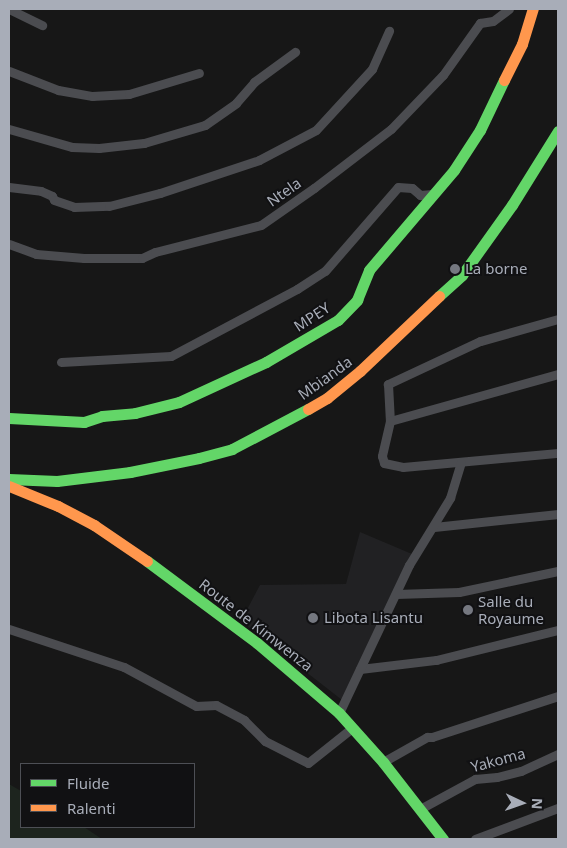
<!DOCTYPE html>
<html>
<head>
<meta charset="utf-8">
<style>
	body { margin:0 }
	#map { position:relative; width:567px; height:848px; overflow:hidden; background:#171717; font-family:"Noto Sans",sans-serif }
	div>[style] { position:absolute }
	[style*='--x'] { left:calc(var(--x)*1px); top:calc(var(--y)*1px); width:calc(var(--w)*1px); rotate:calc(var(--a)*1deg) }
	.built>* { inset:0; background:#212123 }
	.green>* { inset:0; background:#1d241e }
	.street>* { height:9px; margin:-4.5px; padding:0 4.5px; transform-origin:4.5px; border-radius:4.5px; background:#4b4c50 }
	.fast>* { height:11px; margin:-5.5px; padding:0 5.5px; transform-origin:5.5px; border-radius:5.5px; background:#63d668 }
	.slow>* { height:11px; margin:-5.5px; padding:0 5.5px; transform-origin:5.5px; border-radius:5.5px; background:#ff974d }
	.dots>* { width:14px; height:14px; translate:-50% -50%; box-sizing:border-box; border:2px solid #111113; border-radius:50% }
	span { translate:-50% -50%; white-space:nowrap; text-align:center; line-height:1.15; -webkit-text-stroke:4px #111113; paint-order:stroke }
	.street-label { font-size:15px; color:#a8adb8 }
	.poi-label { font-size:15px; color:#a8adb8 }
	.left { translate:0 -50%; text-align:left }
	.frame { position:absolute; inset:0; border:10px solid #a8adb8; pointer-events:none }
	.legend { position:absolute; left:20px; top:763px; width:175px; height:65px; box-sizing:border-box; background:#111113; border:1px solid #4d4f55; margin:0; padding:6px 9px; list-style:none; font-size:15px; color:#a8adb8 }
	.legend li { display:flex; align-items:center; gap:10px; height:25px }
	.legend b { width:25px; border:1px solid #4d4f55 }
	.north { position:absolute; left:497px; top:778px; width:50px; height:50px; -webkit-text-stroke:4px #111113; paint-order:stroke; rotate:93deg; font-size:14px; font-weight:700; line-height:20px; text-align:center; color:#a8adb8 }
	.north::after { content:''; display:block; margin:auto; width:18px; height:22px; background:#a8adb8; clip-path:polygon(50% 0,100% 100%,50% 72%,0 100%) }
</style>
</head>
<body>
<div id="map">
	<div class="built">
		<div style="clip-path:polygon(360px 532px,412px 554px,342px 700px,241px 621px,260px 585px,346px 584px)"></div>
	</div>
	<div class="green">
		<div style="clip-path:polygon(9px 784px,21px 791px,21px 827px,84px 827px,102px 839px,9px 839px)"></div>
	</div>
	<div class="street">
		<div style="--x:9;--y:9;--w:37;--a:26"></div>
		<div style="--x:9;--y:71;--w:53;--a:21.2"></div>
		<div style="--x:58;--y:90;--w:35;--a:10"></div>
		<div style="--x:92;--y:96;--w:37;--a:-3"></div>
		<div style="--x:129;--y:94;--w:73;--a:-16.7"></div>
		<div style="--x:9;--y:129;--w:66;--a:15.9"></div>
		<div style="--x:72;--y:147;--w:27;--a:2"></div>
		<div style="--x:99;--y:148;--w:45;--a:-6.3"></div>
		<div style="--x:144;--y:143;--w:64;--a:-16.4"></div>
		<div style="--x:205;--y:125;--w:38;--a:-35"></div>
		<div style="--x:236;--y:103;--w:28;--a:-49"></div>
		<div style="--x:254;--y:82;--w:51;--a:-36.2"></div>
		<div style="--x:9;--y:187;--w:32;--a:7"></div>
		<div style="--x:41;--y:191;--w:12;--a:24"></div>
		<div style="--x:52;--y:196;--w:4;--a:63"></div>
		<div style="--x:54;--y:200;--w:21;--a:19"></div>
		<div style="--x:74;--y:207;--w:35;--a:-2"></div>
		<div style="--x:109;--y:206;--w:53;--a:-14.3"></div>
		<div style="--x:160;--y:193;--w:104;--a:-18.4"></div>
		<div style="--x:259;--y:160;--w:64;--a:-27.8"></div>
		<div style="--x:316;--y:130;--w:83;--a:-47.4"></div>
		<div style="--x:372;--y:69;--w:42;--a:-65.9"></div>
		<div style="--x:9;--y:244;--w:29;--a:20"></div>
		<div style="--x:36;--y:254;--w:48;--a:4.8"></div>
		<div style="--x:84;--y:258;--w:58;--a:0"></div>
		<div style="--x:142;--y:258;--w:14;--a:-25"></div>
		<div style="--x:155;--y:252;--w:109;--a:-14.3"></div>
		<div style="--x:261;--y:225;--w:65;--a:-34.9"></div>
		<div style="--x:314;--y:188;--w:97;--a:-37.5"></div>
		<div style="--x:391;--y:129;--w:75;--a:-46.1"></div>
		<div style="--x:443;--y:75;--w:64;--a:-54.6"></div>
		<div style="--x:480;--y:23;--w:13;--a:-9"></div>
		<div style="--x:493;--y:21;--w:20;--a:-37"></div>
		<div style="--x:558;--y:319;--w:81;--a:164.2"></div>
		<div style="--x:480;--y:341;--w:102;--a:154.9"></div>
		<div style="--x:388;--y:384;--w:37;--a:87"></div>
		<div style="--x:390;--y:421;--w:36;--a:103"></div>
		<div style="--x:382;--y:456;--w:7;--a:74"></div>
		<div style="--x:384;--y:463;--w:19;--a:12"></div>
		<div style="--x:403;--y:467;--w:156;--a:-5.2"></div>
		<div style="--x:61;--y:362;--w:110;--a:-3.1"></div>
		<div style="--x:171;--y:356;--w:143;--a:-28"></div>
		<div style="--x:297;--y:289;--w:33;--a:-33"></div>
		<div style="--x:325;--y:271;--w:111;--a:-49"></div>
		<div style="--x:398;--y:187;--w:14;--a:4"></div>
		<div style="--x:412;--y:188;--w:11;--a:41"></div>
		<div style="--x:420;--y:195;--w:12;--a:-5"></div>
		<div style="--x:390;--y:421;--w:174;--a:-15.6"></div>
		<div style="--x:434;--y:527;--w:125;--a:-6"></div>
		<div style="--x:396;--y:594;--w:63;--a:-1.8"></div>
		<div style="--x:459;--y:592;--w:101;--a:-12"></div>
		<div style="--x:9;--y:629;--w:121;--a:18.3"></div>
		<div style="--x:124;--y:667;--w:82;--a:28.4"></div>
		<div style="--x:196;--y:706;--w:20;--a:-3"></div>
		<div style="--x:216;--y:705;--w:32;--a:28"></div>
		<div style="--x:244;--y:720;--w:30;--a:45"></div>
		<div style="--x:265;--y:741;--w:48;--a:27.1"></div>
		<div style="--x:308;--y:763;--w:56;--a:-38.5"></div>
		<div style="--x:360;--y:669;--w:77;--a:-6.8"></div>
		<div style="--x:436;--y:660;--w:126;--a:-13.8"></div>
		<div style="--x:339;--y:713;--w:164;--a:-64.7"></div>
		<div style="--x:409;--y:565;--w:79;--a:-58.5"></div>
		<div style="--x:450;--y:498;--w:37;--a:-73"></div>
		<div style="--x:383;--y:762;--w:51;--a:-29.6"></div>
		<div style="--x:427;--y:737;--w:5;--a:0"></div>
		<div style="--x:432;--y:737;--w:133;--a:-18"></div>
		<div style="--x:420;--y:809;--w:63;--a:-28.6"></div>
		<div style="--x:475;--y:779;--w:22;--a:-5"></div>
		<div style="--x:497;--y:777;--w:25;--a:-14"></div>
		<div style="--x:521;--y:771;--w:41;--a:-24.7"></div>
		<div style="--x:475;--y:839;--w:89;--a:-20.5"></div>
	</div>
	<div class="fast">
		<div style="--x:439;--y:296;--w:31;--a:-42"></div>
		<div style="--x:462;--y:275;--w:86;--a:-54.5"></div>
		<div style="--x:512;--y:205;--w:87;--a:-58.1"></div>
		<div style="--x:9;--y:418;--w:75;--a:3.1"></div>
		<div style="--x:84;--y:422;--w:19;--a:-18"></div>
		<div style="--x:102;--y:416;--w:33;--a:-5"></div>
		<div style="--x:135;--y:413;--w:45;--a:-14"></div>
		<div style="--x:179;--y:402;--w:96;--a:-24.7"></div>
		<div style="--x:266;--y:362;--w:83;--a:-30.3"></div>
		<div style="--x:338;--y:320;--w:28;--a:-46"></div>
		<div style="--x:357;--y:300;--w:32;--a:-68"></div>
		<div style="--x:369;--y:270;--w:131;--a:-49.6"></div>
		<div style="--x:454;--y:170;--w:48;--a:-57"></div>
		<div style="--x:480;--y:130;--w:55;--a:-64.4"></div>
		<div style="--x:9;--y:479;--w:48;--a:2.4"></div>
		<div style="--x:57;--y:481;--w:74;--a:-7"></div>
		<div style="--x:130;--y:472;--w:70;--a:-11.5"></div>
		<div style="--x:199;--y:458;--w:34;--a:-15"></div>
		<div style="--x:232;--y:449;--w:86;--a:-27.8"></div>
		<div style="--x:147;--y:561;--w:137;--a:36.7"></div>
		<div style="--x:257;--y:643;--w:108;--a:40.5"></div>
		<div style="--x:339;--y:713;--w:66;--a:48.1"></div>
		<div style="--x:383;--y:762;--w:98;--a:52.1"></div>
	</div>
	<div class="slow">
		<div style="--x:504;--y:80;--w:40;--a:-63.4"></div>
		<div style="--x:522;--y:44;--w:37;--a:-73"></div>
		<div style="--x:308;--y:409;--w:22;--a:-30"></div>
		<div style="--x:327;--y:398;--w:43;--a:-39.3"></div>
		<div style="--x:360;--y:371;--w:109;--a:-43.5"></div>
		<div style="--x:9;--y:486;--w:53;--a:22.2"></div>
		<div style="--x:58;--y:506;--w:41;--a:27.8"></div>
		<div style="--x:94;--y:525;--w:64;--a:34.2"></div>
	</div>
	<div class="dots">
		<div style="left:455px;top:269px;background:#757880"></div>
		<div style="left:468px;top:610px;background:#757880"></div>
		<div style="left:313px;top:618px;background:#757880"></div>
	</div>
	<div class="street-label">
		<span style="left:284px;top:192px;rotate:-35deg">Ntela</span>
		<span style="left:312px;top:317px;rotate:-33deg">MPEY</span>
		<span style="left:325px;top:378px;rotate:-36deg">Mbianda</span>
		<span style="left:256px;top:625px;rotate:38deg">Route de Kimwenza</span>
		<span style="left:498px;top:760px;rotate:-15deg">Yakoma</span>
	</div>
	<div class="poi-label">
		<span class="left" style="left:465px;top:269px">La borne</span>
		<span class="left" style="left:478px;top:610px">Salle du<br>Royaume</span>
		<span class="left" style="left:324px;top:618px">Libota Lisantu</span>
	</div>
	<div class="frame"></div>
	<ul class="legend">
	<li><b style="height:6px;background:#63d668"></b>Fluide</li>
	<li><b style="height:6px;background:#ff974d"></b>Ralenti</li>
	</ul>
	<div class="north">N</div>
</div>
</body>
</html>
